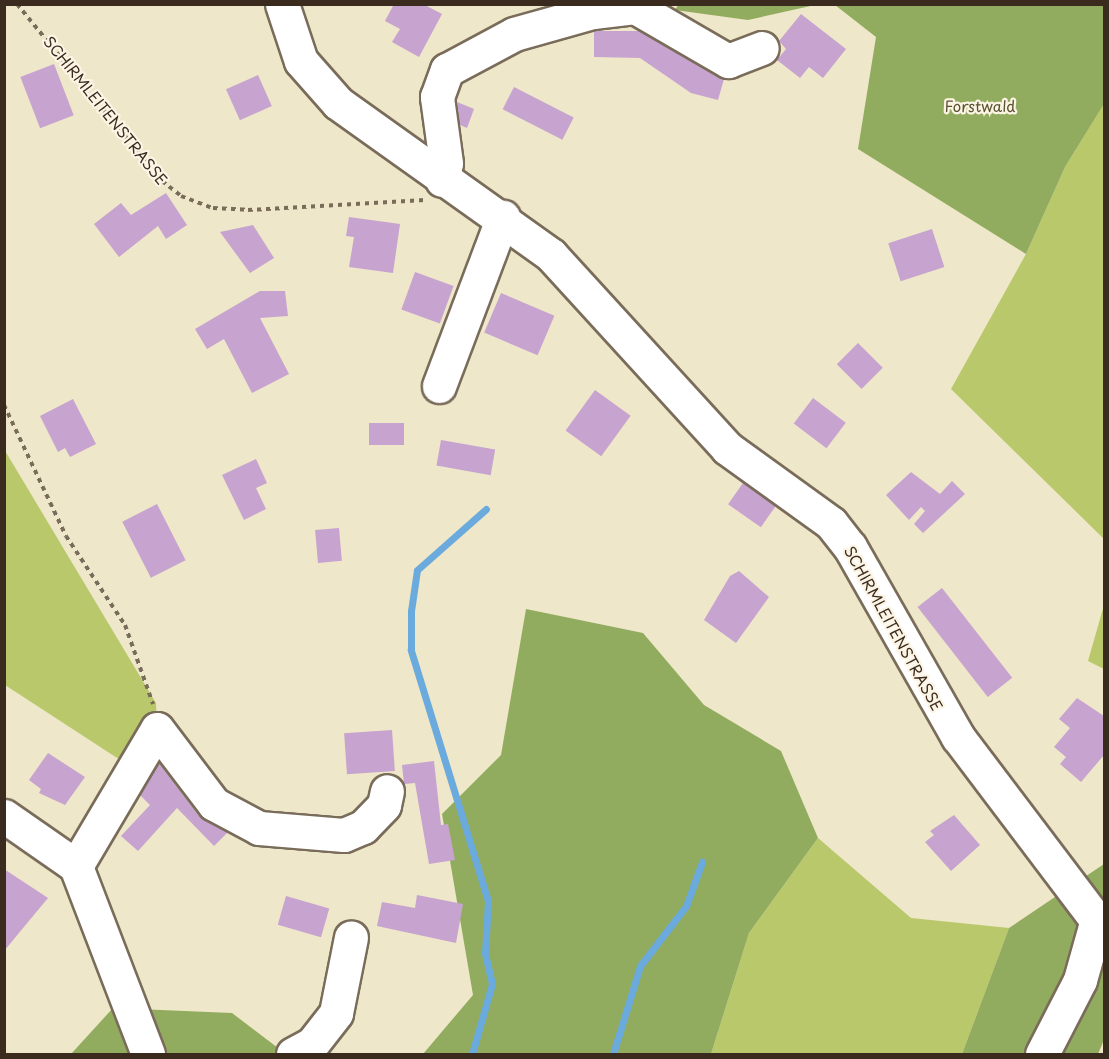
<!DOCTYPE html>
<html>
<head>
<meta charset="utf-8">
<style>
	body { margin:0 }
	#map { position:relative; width:1109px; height:1059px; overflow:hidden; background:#eee7c9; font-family:"Playpen Sans",sans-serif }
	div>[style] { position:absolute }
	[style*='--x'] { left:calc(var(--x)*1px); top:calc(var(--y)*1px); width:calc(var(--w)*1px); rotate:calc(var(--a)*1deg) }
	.green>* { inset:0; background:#b8c86b }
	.forest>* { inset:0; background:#92ac5f }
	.stream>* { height:7px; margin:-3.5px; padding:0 3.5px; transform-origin:3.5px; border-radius:3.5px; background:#6aaadd }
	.building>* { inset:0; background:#c7a3d0; transform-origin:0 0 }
	.path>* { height:4px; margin-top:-2px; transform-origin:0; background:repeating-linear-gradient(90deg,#7a6c5a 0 4.5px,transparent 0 9px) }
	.roads { filter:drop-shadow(2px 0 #7a6c5a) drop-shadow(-2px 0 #7a6c5a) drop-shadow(0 2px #7a6c5a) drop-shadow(0 -2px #7a6c5a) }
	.minor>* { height:33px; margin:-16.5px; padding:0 16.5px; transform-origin:16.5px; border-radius:16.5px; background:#fff }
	span { translate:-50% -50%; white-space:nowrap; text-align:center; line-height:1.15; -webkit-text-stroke:4.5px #fcf5e5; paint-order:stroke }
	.park-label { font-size:15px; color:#5a5231 }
	.street-label { font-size:15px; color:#3b2a1e }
	.frame { position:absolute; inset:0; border:6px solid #3b2a1e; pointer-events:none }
</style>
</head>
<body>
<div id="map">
	<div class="green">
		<div style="clip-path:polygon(1104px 104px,1104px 539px,951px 389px,1026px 254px,1065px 167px)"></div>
		<div style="clip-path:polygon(4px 449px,156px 703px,157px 729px,131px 767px,5px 685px)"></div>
		<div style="clip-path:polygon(1104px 605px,1104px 669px,1088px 661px)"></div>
		<div style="clip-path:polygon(818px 838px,911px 918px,1009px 928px,962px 1054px,711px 1054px,749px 933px)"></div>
	</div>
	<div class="forest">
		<div style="clip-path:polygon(679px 4px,815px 4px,815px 5px,748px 20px,675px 10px)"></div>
		<div style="clip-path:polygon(835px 5px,1104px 5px,1104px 104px,1065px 167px,1026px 254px,858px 149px,876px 37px)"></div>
		<div style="clip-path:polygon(526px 609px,643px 633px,704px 705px,781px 751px,818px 838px,749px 933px,711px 1054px,423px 1054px,473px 995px,442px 814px,501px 755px)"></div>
		<div style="clip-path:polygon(1104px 864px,1104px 1040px,1098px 1054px,962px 1054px,1009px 928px)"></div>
		<div style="clip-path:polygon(113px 1008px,232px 1013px,286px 1054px,71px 1054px)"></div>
	</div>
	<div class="stream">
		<div style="--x:472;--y:1054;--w:73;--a:-74.1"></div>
		<div style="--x:492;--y:984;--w:32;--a:-103"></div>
		<div style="--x:485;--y:953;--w:52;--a:-86.7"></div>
		<div style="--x:488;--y:901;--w:263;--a:-107.1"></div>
		<div style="--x:411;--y:650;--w:39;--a:-90"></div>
		<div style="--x:411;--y:611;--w:41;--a:-81.7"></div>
		<div style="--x:417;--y:570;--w:92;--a:-41.5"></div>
		<div style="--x:613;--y:1054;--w:92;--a:-72.9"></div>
		<div style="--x:640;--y:966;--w:76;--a:-52.5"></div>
		<div style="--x:686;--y:906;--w:47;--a:-70"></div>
	</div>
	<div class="building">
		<div style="clip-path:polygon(394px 4px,423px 4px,442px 14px,419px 57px,392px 42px,400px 29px,385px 21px)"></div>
		<div style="clip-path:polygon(801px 14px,846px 49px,823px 78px,809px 67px,800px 78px,777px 60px,786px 49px,779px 41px)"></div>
		<div style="clip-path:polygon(594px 31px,640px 31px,724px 79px,718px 100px,691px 93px,640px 58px,594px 57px)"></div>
		<div style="left:54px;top:64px;width:55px;height:36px;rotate:69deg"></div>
		<div style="left:258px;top:75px;width:34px;height:35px;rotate:66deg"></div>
		<div style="left:514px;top:87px;width:67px;height:25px;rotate:27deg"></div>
		<div style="clip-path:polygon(457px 102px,474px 109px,467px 128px,460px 125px)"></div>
		<div style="clip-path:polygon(166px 193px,187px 225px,166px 239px,158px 226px,119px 257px,94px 224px,121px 203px,131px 215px)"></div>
		<div style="clip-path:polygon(349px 217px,400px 224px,393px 273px,349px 267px,354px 237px,346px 236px)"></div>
		<div style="clip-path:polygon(253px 225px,274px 258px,250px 273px,220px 232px)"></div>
		<div style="left:932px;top:229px;width:40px;height:46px;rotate:72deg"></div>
		<div style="left:415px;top:272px;width:41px;height:40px;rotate:20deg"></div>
		<div style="clip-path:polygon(260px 291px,285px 291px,288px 316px,260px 318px,289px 374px,252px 393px,224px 339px,207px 349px,195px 329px)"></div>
		<div style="left:501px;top:293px;width:58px;height:43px;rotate:23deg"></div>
		<div style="left:858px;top:343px;width:35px;height:30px;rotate:45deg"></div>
		<div style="left:595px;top:390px;width:44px;height:50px;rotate:36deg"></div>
		<div style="left:813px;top:398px;width:41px;height:32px;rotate:37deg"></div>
		<div style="clip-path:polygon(73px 399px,96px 444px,70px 457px,65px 448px,58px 452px,40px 416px)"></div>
		<div style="left:404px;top:423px;width:22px;height:35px;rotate:90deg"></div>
		<div style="left:441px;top:440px;width:55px;height:26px;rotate:10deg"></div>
		<div style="clip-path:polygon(256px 459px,267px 483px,256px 488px,266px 509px,244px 520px,222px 475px)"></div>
		<div style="clip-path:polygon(911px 472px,940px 494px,952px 481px,965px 494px,923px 533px,914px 524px,925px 511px,921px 507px,909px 520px,886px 495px)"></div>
		<div style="left:743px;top:483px;width:40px;height:26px;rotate:35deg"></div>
		<div style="left:157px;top:504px;width:63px;height:39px;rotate:63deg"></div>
		<div style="left:339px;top:528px;width:33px;height:24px;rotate:85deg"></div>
		<div style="clip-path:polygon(739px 571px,769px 597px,736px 643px,704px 620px,730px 576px)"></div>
		<div style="left:942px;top:588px;width:114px;height:31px;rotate:52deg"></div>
		<div style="clip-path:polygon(1077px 698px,1104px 716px,1104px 755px,1081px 782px,1060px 764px,1066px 757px,1054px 747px,1070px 728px,1059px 719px)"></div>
		<div style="left:392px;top:730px;width:41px;height:48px;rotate:86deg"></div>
		<div style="clip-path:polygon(48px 753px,85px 777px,65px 805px,39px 793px,41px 789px,29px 780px)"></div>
		<div style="clip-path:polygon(434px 761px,441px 825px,448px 824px,455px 860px,429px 864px,415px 783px,404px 784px,402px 765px)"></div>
		<div style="clip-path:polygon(159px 763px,199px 816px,228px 832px,214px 846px,177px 808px,138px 851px,121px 836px,150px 805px,140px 795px)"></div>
		<div style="clip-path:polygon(954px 815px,980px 845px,951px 871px,925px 842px,934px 835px,930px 831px)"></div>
		<div style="clip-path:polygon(4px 869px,48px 898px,4px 951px)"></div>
		<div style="clip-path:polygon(417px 895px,463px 904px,456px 943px,377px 926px,382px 902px,415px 908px)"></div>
		<div style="left:286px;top:896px;width:45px;height:30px;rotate:16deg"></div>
	</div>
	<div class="path">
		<div style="--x:17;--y:4;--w:229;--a:50.7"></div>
		<div style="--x:162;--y:181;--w:24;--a:38"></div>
		<div style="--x:181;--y:196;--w:34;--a:21"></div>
		<div style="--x:213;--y:208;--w:35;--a:3"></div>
		<div style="--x:248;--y:210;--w:177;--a:-3.2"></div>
		<div style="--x:4;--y:405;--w:145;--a:64.7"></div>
		<div style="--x:66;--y:536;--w:107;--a:56.5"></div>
		<div style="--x:125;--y:625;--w:84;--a:70.5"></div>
	</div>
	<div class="roads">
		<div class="minor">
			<div style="--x:282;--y:4;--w:60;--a:71.6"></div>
			<div style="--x:301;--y:61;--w:56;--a:48.6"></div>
			<div style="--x:338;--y:103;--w:262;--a:35.5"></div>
			<div style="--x:551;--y:255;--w:261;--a:47.6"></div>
			<div style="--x:727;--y:448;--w:128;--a:35.8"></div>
			<div style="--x:831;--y:523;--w:31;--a:52"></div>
			<div style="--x:850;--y:547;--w:219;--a:60.4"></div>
			<div style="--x:958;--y:737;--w:242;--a:52.9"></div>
			<div style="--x:442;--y:180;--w:17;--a:-77"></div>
			<div style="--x:446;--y:163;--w:67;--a:-97.8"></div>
			<div style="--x:437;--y:97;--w:29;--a:-70"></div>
			<div style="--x:447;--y:70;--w:76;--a:-28.2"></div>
			<div style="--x:514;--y:34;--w:82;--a:-15.6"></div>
			<div style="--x:593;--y:12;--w:42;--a:-6.8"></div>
			<div style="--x:635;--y:7;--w:108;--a:30.1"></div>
			<div style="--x:728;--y:61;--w:36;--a:-21"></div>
			<div style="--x:439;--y:386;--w:181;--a:-69.3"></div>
			<div style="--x:4;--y:816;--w:88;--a:34.8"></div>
			<div style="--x:148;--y:1054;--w:201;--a:-111"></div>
			<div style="--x:76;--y:866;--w:159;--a:-59.4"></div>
			<div style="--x:157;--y:729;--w:94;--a:52.8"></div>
			<div style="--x:214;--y:804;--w:51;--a:28.1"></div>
			<div style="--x:259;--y:828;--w:85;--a:4.7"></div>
			<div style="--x:344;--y:835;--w:21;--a:-23"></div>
			<div style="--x:363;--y:827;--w:30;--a:-46"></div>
			<div style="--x:384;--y:805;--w:14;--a:-78"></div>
			<div style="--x:293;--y:1054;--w:21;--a:-28"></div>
			<div style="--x:312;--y:1044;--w:39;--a:-52"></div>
			<div style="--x:336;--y:1013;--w:77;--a:-78.8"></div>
			<div style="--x:1042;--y:1054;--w:83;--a:-62.8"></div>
			<div style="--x:1080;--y:980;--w:63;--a:-74.4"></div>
		</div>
	</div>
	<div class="park-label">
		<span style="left:980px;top:106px">Forstwald</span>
	</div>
	<div class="street-label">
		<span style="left:106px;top:110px;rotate:51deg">SCHIRMLEITENSTRASSE</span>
		<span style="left:894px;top:628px;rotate:61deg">SCHIRMLEITENSTRASSE</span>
	</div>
	<div class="frame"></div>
</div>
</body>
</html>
